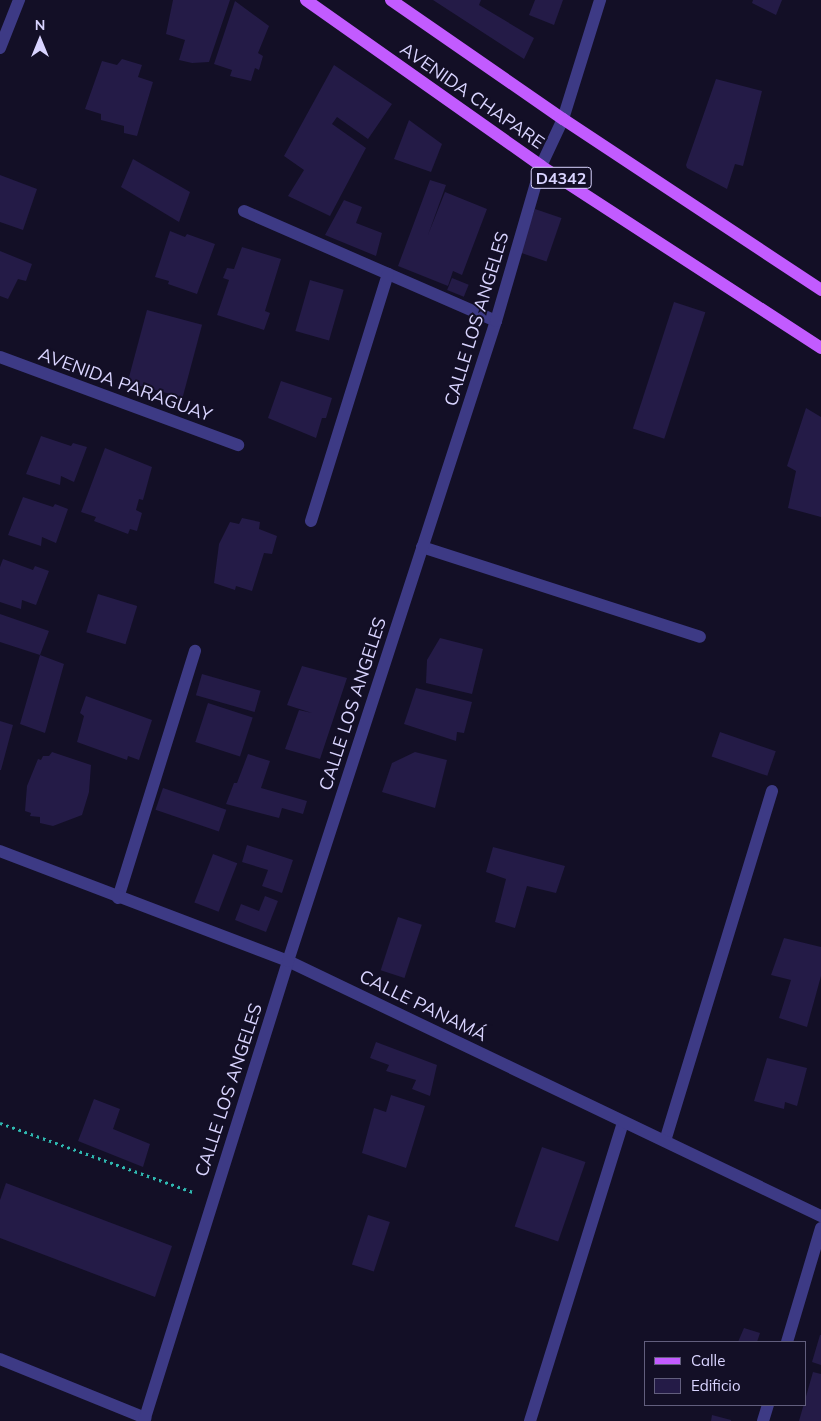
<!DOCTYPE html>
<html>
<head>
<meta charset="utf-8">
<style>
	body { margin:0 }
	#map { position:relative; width:821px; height:1421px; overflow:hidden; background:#130f26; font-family:Mulish,sans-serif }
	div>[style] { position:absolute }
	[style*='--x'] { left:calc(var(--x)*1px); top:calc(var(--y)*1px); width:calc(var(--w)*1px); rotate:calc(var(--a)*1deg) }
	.building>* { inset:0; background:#241b47; transform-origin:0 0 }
	.path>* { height:3px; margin-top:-1.5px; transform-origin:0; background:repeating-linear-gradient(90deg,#2fb8b0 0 2.5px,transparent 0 6.5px) }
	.service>* { height:12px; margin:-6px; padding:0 6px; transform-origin:6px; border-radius:6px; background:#3d3a85 }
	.minor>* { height:12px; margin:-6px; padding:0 6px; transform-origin:6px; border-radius:6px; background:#3d3a85 }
	.primary>* { height:12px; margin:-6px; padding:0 6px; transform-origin:6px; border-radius:6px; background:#c25bff }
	span { translate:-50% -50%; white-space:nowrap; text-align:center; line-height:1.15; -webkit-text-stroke:4px #130f26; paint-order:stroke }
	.shield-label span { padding:1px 4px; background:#130f26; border:1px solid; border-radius:4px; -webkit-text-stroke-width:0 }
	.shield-label { font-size:16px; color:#d9d4ff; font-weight:700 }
	.street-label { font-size:18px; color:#d9d4ff }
	.legend { position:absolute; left:644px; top:1341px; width:162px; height:65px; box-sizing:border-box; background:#130f26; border:1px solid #625e7d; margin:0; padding:6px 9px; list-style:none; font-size:15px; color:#d9d4ff }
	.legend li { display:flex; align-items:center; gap:10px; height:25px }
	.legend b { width:25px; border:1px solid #625e7d }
	.north { position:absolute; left:15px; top:15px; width:50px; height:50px; -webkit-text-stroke:4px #130f26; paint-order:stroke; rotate:0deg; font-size:14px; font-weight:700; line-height:20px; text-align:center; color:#d9d4ff }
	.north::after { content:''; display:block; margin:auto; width:18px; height:22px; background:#d9d4ff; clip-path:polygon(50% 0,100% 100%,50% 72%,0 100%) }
</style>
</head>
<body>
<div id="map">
	<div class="building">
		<div style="clip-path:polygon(173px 0,230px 0,209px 62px,192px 63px,179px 60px,185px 40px,166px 34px)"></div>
		<div style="clip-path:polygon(433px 0,481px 0,479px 5px,534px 38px,524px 59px)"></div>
		<div style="clip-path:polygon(535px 0,563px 0,554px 25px,529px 15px)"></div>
		<div style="clip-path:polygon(753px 0,782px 0,776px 15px,752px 3px)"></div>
		<div style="clip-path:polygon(235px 1px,269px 26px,258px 53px,263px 56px,259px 70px,255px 68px,251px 81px,230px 76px,232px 70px,214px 64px)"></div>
		<div style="clip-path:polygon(122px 59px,142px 65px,138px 77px,153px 82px,137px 136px,124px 133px,124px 126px,101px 120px,101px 114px,85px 109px,102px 61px,117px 65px)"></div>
		<div style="clip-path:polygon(334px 65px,392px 104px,368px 139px,337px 117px,332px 124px,366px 148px,330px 216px,288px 196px,304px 170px,284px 156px)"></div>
		<div style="clip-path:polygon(716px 79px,762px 91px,743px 166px,735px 164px,727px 189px,687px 168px,686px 165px)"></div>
		<div style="clip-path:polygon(409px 120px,442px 144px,431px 172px,394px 159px)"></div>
		<div style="clip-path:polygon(133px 159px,190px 192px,179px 222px,121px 187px)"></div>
		<div style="clip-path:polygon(0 175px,37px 189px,23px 230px,0 222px)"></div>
		<div style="clip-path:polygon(430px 180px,446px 185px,428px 235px,445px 192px,487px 209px,462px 275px,453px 271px,448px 286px,398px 266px)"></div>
		<div style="clip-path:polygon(344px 200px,362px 207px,356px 223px,382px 233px,376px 256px,325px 235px)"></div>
		<div style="left:535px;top:209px;width:28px;height:46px;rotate:19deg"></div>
		<div style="clip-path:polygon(170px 231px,185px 237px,187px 234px,215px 244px,197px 294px,168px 284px,169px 281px,155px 277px)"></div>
		<div style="clip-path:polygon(242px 247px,281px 259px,265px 311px,270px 313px,264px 330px,217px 315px,229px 280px,223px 278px,227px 268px,234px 269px)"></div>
		<div style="clip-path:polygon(0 251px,32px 264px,26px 281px,18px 279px,8px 299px,0 296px)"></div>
		<div style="left:452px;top:278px;width:18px;height:13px;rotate:22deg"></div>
		<div style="left:310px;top:280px;width:35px;height:53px;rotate:16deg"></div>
		<div style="left:674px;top:302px;width:33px;height:133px;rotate:18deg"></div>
		<div style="left:147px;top:310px;width:57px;height:75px;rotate:15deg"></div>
		<div style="clip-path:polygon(281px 381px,332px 398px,326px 418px,322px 418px,316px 438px,268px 418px)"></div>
		<div style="clip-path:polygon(806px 408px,821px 417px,821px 517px,788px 508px,796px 471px,787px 466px)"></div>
		<div style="clip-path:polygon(41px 436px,71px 446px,73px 443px,87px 447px,74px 482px,61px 476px,60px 485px,26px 474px)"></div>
		<div style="clip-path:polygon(105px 448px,152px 467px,143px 500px,139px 499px,136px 510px,142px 513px,137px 531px,130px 529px,128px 534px,94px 521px,96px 517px,81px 512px)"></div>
		<div style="clip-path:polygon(23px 497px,53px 507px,55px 504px,68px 509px,56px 543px,42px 537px,41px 546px,8px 535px)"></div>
		<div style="clip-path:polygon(242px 518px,260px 522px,259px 529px,277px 536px,272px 554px,264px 553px,252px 591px,236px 586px,235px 590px,214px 583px,219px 544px,230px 522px,239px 524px)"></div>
		<div style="clip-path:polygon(3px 559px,33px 570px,35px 566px,49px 571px,36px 605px,22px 600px,21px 609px,0 602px,0 567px)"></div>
		<div style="left:98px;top:594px;width:41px;height:40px;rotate:17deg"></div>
		<div style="clip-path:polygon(0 614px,49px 631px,40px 655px,64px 664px,45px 733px,20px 724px,40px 655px,0 642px)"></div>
		<div style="clip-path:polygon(440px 638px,483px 649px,472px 694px,426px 683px,427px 660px)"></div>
		<div style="clip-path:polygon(302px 666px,347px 678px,320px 759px,285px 749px,299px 710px,312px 713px,287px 705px)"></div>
		<div style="left:202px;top:674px;width:61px;height:22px;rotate:16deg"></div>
		<div style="clip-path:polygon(416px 688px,472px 702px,464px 733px,457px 732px,456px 741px,404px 724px)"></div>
		<div style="clip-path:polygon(86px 696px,152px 720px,139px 760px,128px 756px,127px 760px,77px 742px,84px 716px,80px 713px)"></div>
		<div style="left:208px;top:703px;width:47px;height:41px;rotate:18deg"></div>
		<div style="clip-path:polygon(0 721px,13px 725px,1px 770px,0 770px)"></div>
		<div style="left:720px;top:732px;width:59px;height:26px;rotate:19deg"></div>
		<div style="clip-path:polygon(52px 752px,91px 765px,89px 792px,82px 815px,53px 826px,40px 823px,40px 817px,30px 816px,31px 813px,25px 811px,27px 786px,38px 759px,41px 760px,43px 756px,49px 756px)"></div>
		<div style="clip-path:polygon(415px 752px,447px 760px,435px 808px,382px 792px,392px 763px)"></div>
		<div style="clip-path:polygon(248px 754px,270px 761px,261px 788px,307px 801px,303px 814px,282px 808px,279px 818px,226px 804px,234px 783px,237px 783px)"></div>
		<div style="left:163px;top:788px;width:67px;height:23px;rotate:19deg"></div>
		<div style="clip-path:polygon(247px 845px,293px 860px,282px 893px,262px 886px,268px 870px,242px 862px)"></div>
		<div style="clip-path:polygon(493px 847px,565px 866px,556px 893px,527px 886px,515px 928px,495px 922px,506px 879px,486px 872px)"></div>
		<div style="left:213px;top:854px;width:26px;height:52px;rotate:21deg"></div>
		<div style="clip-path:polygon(265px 896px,278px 901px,266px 932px,235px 920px,241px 904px,259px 911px)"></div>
		<div style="left:398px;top:917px;width:25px;height:56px;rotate:18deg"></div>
		<div style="clip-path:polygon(784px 938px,821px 947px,821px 976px,807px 1027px,779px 1018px,791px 980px,771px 975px)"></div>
		<div style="clip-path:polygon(376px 1042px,437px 1065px,430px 1096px,412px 1089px,416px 1080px,386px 1071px,389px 1065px,370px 1058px)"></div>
		<div style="clip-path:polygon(767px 1058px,807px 1068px,797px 1106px,785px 1102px,784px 1109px,754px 1101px)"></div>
		<div style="clip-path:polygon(391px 1095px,425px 1106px,406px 1168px,362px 1153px,374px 1108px,386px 1112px)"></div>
		<div style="clip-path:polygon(94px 1099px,120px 1109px,113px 1129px,150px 1144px,143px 1167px,78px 1141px)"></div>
		<div style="left:542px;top:1147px;width:46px;height:84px;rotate:19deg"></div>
		<div style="clip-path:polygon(6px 1183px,172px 1246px,155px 1297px,0 1238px,0 1200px)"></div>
		<div style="left:368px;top:1215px;width:23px;height:52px;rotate:18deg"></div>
		<div style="clip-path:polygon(744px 1328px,760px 1333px,757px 1342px,738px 1342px)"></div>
		<div style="clip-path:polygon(820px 1335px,821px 1335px,821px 1365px,812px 1362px)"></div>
		<div style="clip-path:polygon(813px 1372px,821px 1374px,821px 1421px,799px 1421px)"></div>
		<div style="clip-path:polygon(712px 1415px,731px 1420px,731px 1421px,711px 1421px)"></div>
	</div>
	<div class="path">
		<div style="--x:0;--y:1123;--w:207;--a:19.7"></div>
	</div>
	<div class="service">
		<div style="--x:244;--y:211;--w:275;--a:23.6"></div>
		<div style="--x:311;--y:521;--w:259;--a:-72.7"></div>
		<div style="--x:422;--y:547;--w:292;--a:17.9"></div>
		<div style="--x:118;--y:898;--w:259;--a:-72.7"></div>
		<div style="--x:665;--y:1141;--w:366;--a:-73"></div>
		<div style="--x:0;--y:1359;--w:157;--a:22.1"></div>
		<div style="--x:530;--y:1421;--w:313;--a:-72.7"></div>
	</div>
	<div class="minor">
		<div style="--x:0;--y:48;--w:52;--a:-68.4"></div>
		<div style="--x:0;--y:357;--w:254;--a:20.3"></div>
		<div style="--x:0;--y:851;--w:308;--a:20.9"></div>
		<div style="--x:288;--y:961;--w:591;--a:25.57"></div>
		<div style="--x:787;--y:1342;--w:119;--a:-73.4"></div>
		<div style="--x:144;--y:1421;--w:482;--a:-72.6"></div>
		<div style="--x:288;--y:961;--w:673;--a:-72"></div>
		<div style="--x:496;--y:321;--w:161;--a:-73.8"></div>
		<div style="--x:541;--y:166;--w:52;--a:-64.9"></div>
		<div style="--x:563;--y:119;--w:125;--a:-72.7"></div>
		<div style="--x:763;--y:1421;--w:17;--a:-73"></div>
	</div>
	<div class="primary">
		<div style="--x:306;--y:0;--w:288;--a:35.2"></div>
		<div style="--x:541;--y:166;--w:334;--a:33"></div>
		<div style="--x:391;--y:0;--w:209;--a:34.7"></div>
		<div style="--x:563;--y:119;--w:310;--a:33.5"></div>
	</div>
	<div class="shield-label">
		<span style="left:561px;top:178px">D4342</span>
	</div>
	<div class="street-label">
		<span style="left:472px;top:96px;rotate:35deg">AVENIDA CHAPARE</span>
		<span style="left:477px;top:319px;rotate:-73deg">CALLE LOS ANGELES</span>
		<span style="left:125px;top:385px;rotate:20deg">AVENIDA PARAGUAY</span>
		<span style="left:353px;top:704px;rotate:-72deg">CALLE LOS ANGELES</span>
		<span style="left:423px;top:1006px;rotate:26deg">CALLE PANAMÁ</span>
		<span style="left:229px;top:1090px;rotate:-72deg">CALLE LOS ANGELES</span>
	</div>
	<ul class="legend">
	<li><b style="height:6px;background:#c25bff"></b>Calle</li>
	<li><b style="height:14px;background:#241b47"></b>Edificio</li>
	</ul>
	<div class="north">N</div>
</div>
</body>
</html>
